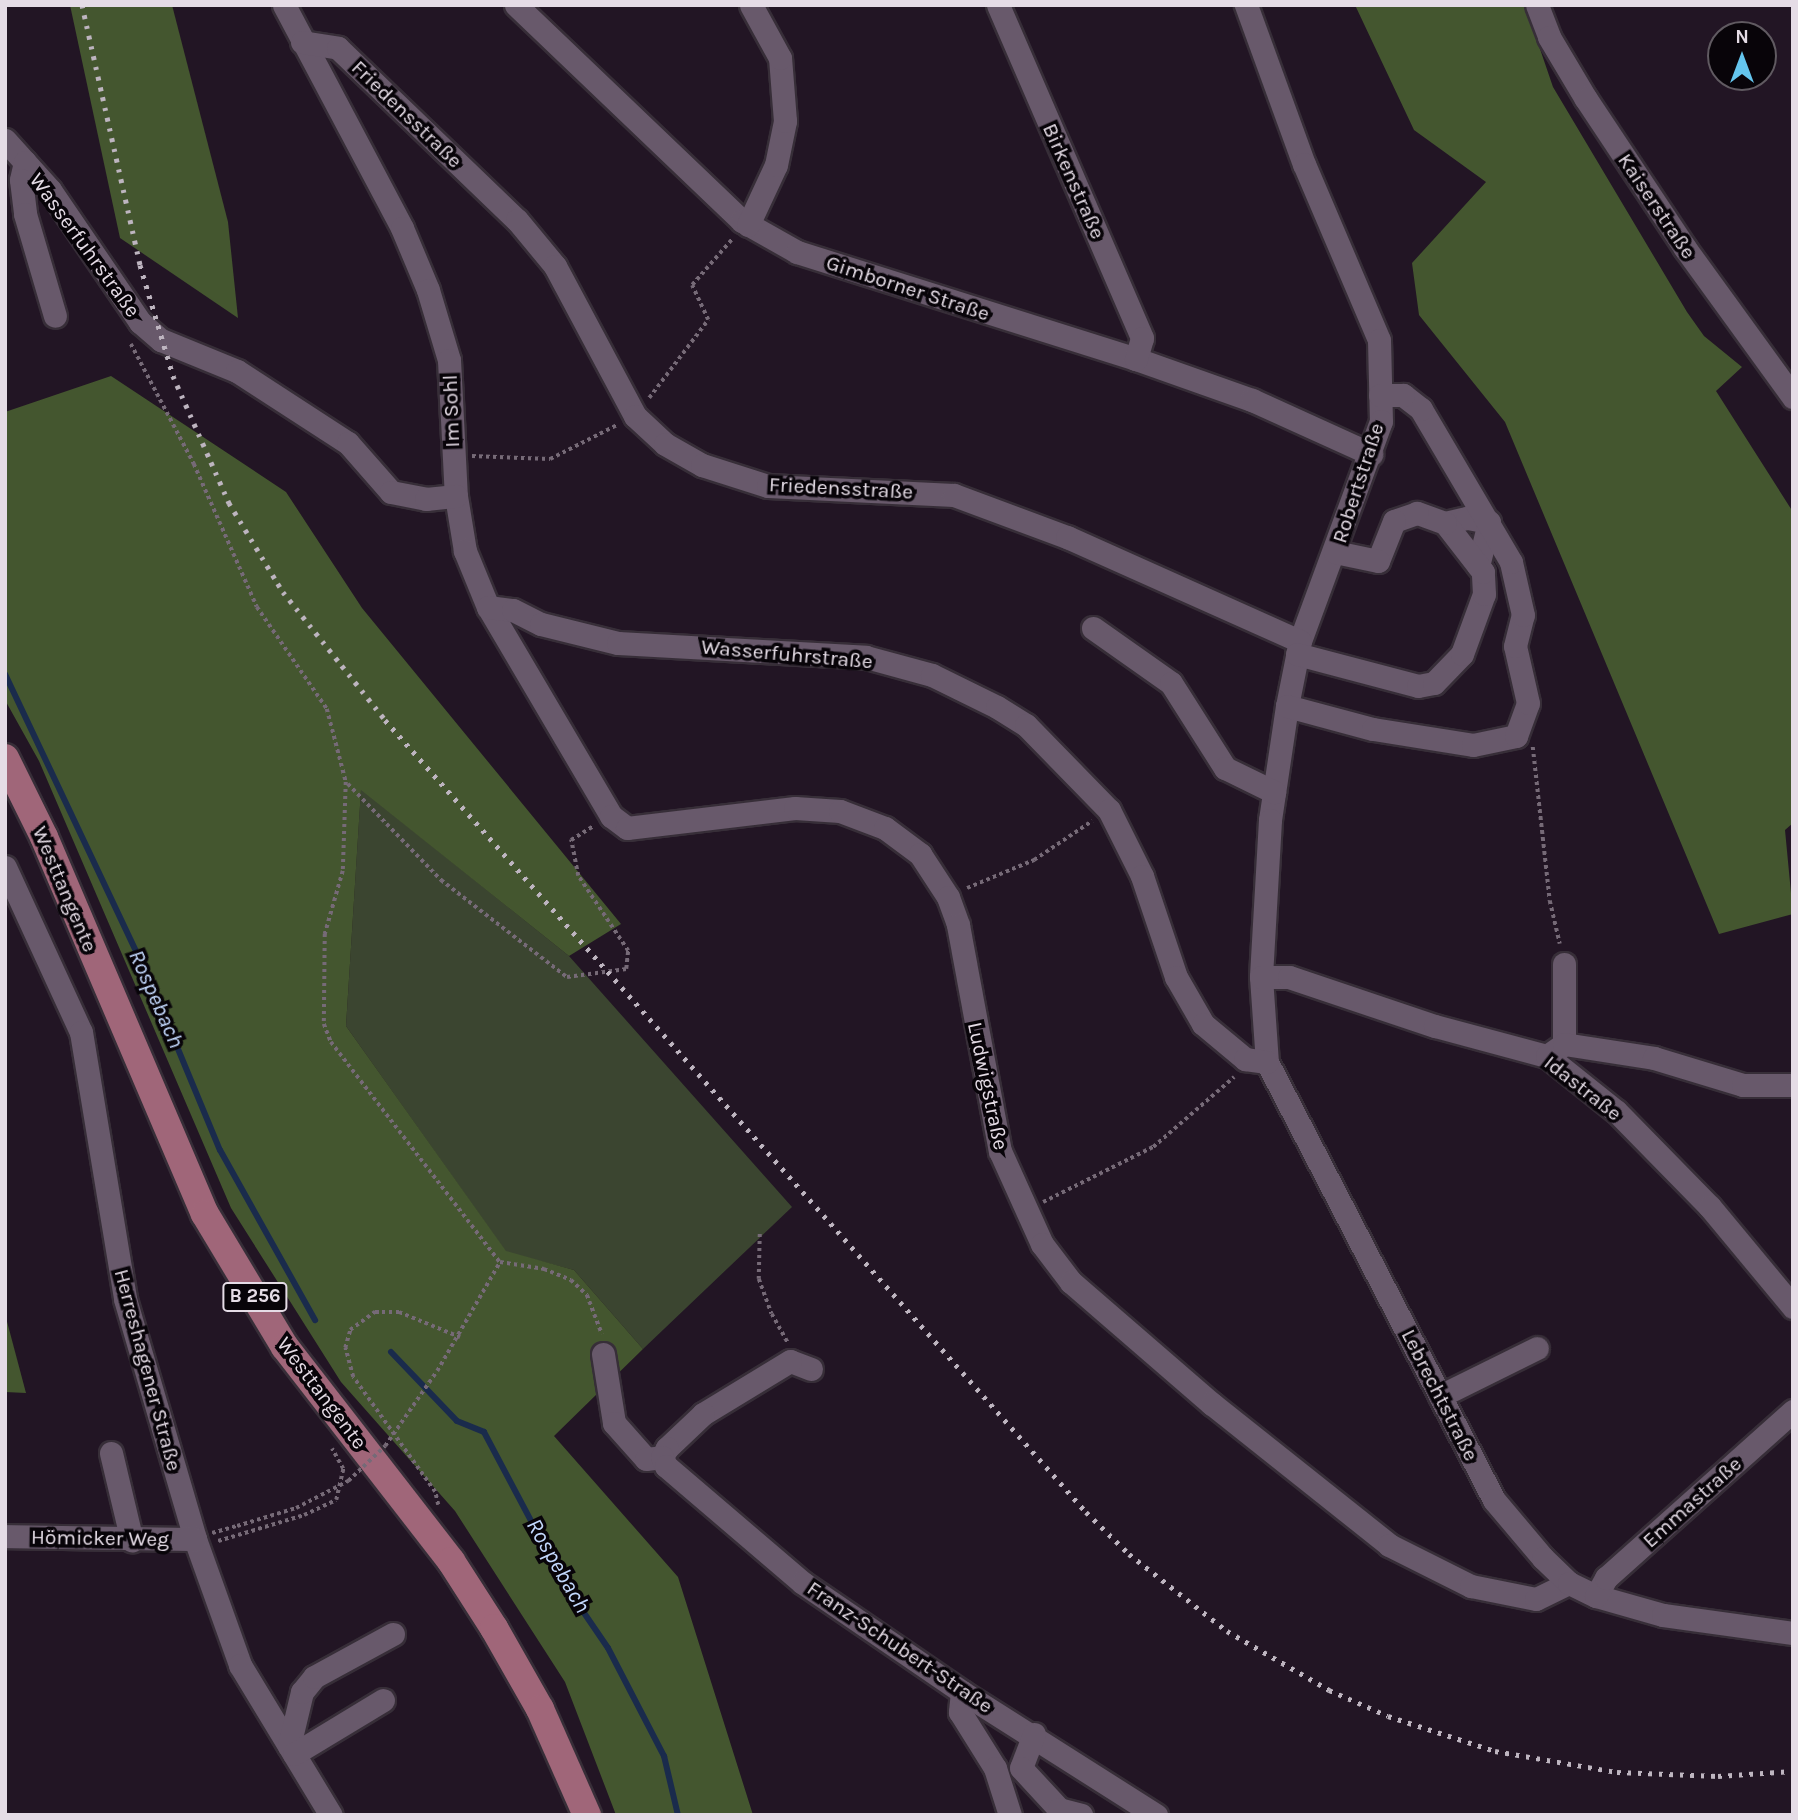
<!DOCTYPE html>
<html>
<head>
<meta charset="utf-8">
<style>
	body { margin:0 }
	#map { position:relative; width:1798px; height:1820px; overflow:hidden; background:#221524; font-family:Karla,sans-serif }
	div>[style] { position:absolute }
	[style*='--x'] { left:calc(var(--x)*1px); top:calc(var(--y)*1px); width:calc(var(--w)*1px); rotate:calc(var(--a)*1deg) }
	.green>* { inset:0; background:#3b4530 }
	.forest>* { inset:0; background:#44562f }
	.stream>* { height:6px; margin:-3px; padding:0 3px; transform-origin:3px; border-radius:3px; background:#1a2b4c }
	.path>* { height:3.5px; margin-top:-1.75px; transform-origin:0; background:repeating-linear-gradient(90deg,#766a77 0 3.5px,transparent 0 7px) }
	.roads { filter:drop-shadow(2px 0 #372e38) drop-shadow(-2px 0 #372e38) drop-shadow(0 2px #372e38) drop-shadow(0 -2px #372e38) }
	.minor>* { height:23px; margin:-11.5px; padding:0 11.5px; transform-origin:11.5px; border-radius:11.5px; background:#68596b }
	.major>* { height:28px; margin:-14px; padding:0 14px; transform-origin:14px; border-radius:14px; background:#a06679 }
	.rail>* { height:5px; margin-top:-2.5px; transform-origin:0; background:repeating-linear-gradient(90deg,#beb5c0 0 3.5px,transparent 0 10.5px) }
	.path-bridge>* { height:3.5px; margin-top:-1.75px; transform-origin:0; background:repeating-linear-gradient(90deg,#766a77 0 3.5px,transparent 0 7px) }
	span { translate:-50% -50%; white-space:nowrap; text-align:center; line-height:1.15; -webkit-text-stroke:7px #080409; paint-order:stroke }
	.shield-label span { padding:2px 5px; background:#080409; border:2px solid; border-radius:5px; -webkit-text-stroke-width:0 }
	.shield-label { font-size:19px; color:#e5dce6; font-weight:700 }
	.street-label { font-size:21px; color:#e5dce6 }
	.water-label { font-size:23px; color:#c3d8fd; font-style:italic }
	.frame { position:absolute; inset:0; border:7px solid #e5dce6; pointer-events:none }
	.north { position:absolute; left:1707px; top:21px; width:70px; height:70px; box-sizing:border-box; background:#080409; border:2px solid #605a61; border-radius:50%; rotate:0deg; font-size:19px; font-weight:700; line-height:28px; text-align:center; color:#e5dce6 }
	.north::after { content:''; display:block; margin:auto; width:24px; height:32px; background:#64c5ee; clip-path:polygon(50% 0,100% 100%,50% 72%,0 100%) }
</style>
</head>
<body>
<div id="map">
	<div class="green">
		<div style="clip-path:polygon(361px 789px,569px 956px,792px 1207px,643px 1349px,574px 1270px,506px 1252px,346px 1026px)"></div>
	</div>
	<div class="forest">
		<div style="clip-path:polygon(70px 5px,172px 5px,228px 222px,238px 318px,120px 238px)"></div>
		<div style="clip-path:polygon(1355px 5px,1525px 5px,1553px 87px,1687px 312px,1704px 336px,1742px 367px,1716px 391px,1793px 512px,1793px 823px,1785px 830px,1793px 914px,1719px 934px,1505px 422px,1419px 315px,1412px 263px,1486px 182px,1414px 130px)"></div>
		<div style="clip-path:polygon(111px 376px,286px 492px,362px 608px,621px 924px,569px 956px,361px 790px,346px 1026px,506px 1251px,574px 1270px,643px 1349px,554px 1436px,678px 1577px,753px 1815px,616px 1815px,565px 1682px,455px 1511px,341px 1382px,231px 1208px,39px 761px,5px 700px,5px 412px)"></div>
		<div style="clip-path:polygon(5px 1314px,26px 1393px,5px 1392px)"></div>
	</div>
	<div class="stream">
		<div style="--x:5;--y:674;--w:337;--a:64.7"></div>
		<div style="--x:149;--y:979;--w:185;--a:67.5"></div>
		<div style="--x:220;--y:1150;--w:195;--a:60.8"></div>
		<div style="--x:391;--y:1352;--w:95;--a:46.3"></div>
		<div style="--x:457;--y:1421;--w:29;--a:22"></div>
		<div style="--x:484;--y:1432;--w:173;--a:62.1"></div>
		<div style="--x:565;--y:1585;--w:76;--a:55.7"></div>
		<div style="--x:608;--y:1648;--w:122;--a:62.6"></div>
		<div style="--x:664;--y:1756;--w:61;--a:76.7"></div>
	</div>
	<div class="path">
		<div style="--x:131;--y:344;--w:136;--a:62.3"></div>
		<div style="--x:194;--y:464;--w:156;--a:66.2"></div>
		<div style="--x:257;--y:607;--w:124;--a:55.5"></div>
		<div style="--x:327;--y:709;--w:75;--a:75.4"></div>
		<div style="--x:346;--y:782;--w:89;--a:91.9"></div>
		<div style="--x:343;--y:871;--w:66;--a:105.9"></div>
		<div style="--x:325;--y:934;--w:90;--a:90.6"></div>
		<div style="--x:324;--y:1024;--w:19;--a:69"></div>
		<div style="--x:331;--y:1042;--w:277;--a:52.5"></div>
		<div style="--x:500;--y:1262;--w:45;--a:9"></div>
		<div style="--x:544;--y:1269;--w:29;--a:22"></div>
		<div style="--x:571;--y:1280;--w:22;--a:43"></div>
		<div style="--x:587;--y:1295;--w:42;--a:69"></div>
		<div style="--x:649;--y:398;--w:98;--a:-52.9"></div>
		<div style="--x:708;--y:320;--w:38;--a:-115"></div>
		<div style="--x:692;--y:285;--w:62;--a:-48.9"></div>
		<div style="--x:472;--y:456;--w:78;--a:2.2"></div>
		<div style="--x:550;--y:459;--w:75;--a:-26.9"></div>
		<div style="--x:1533;--y:747;--w:155;--a:83.7"></div>
		<div style="--x:1550;--y:901;--w:44;--a:76.9"></div>
		<div style="--x:348;--y:784;--w:134;--a:45.9"></div>
		<div style="--x:441;--y:880;--w:159;--a:37.6"></div>
		<div style="--x:567;--y:977;--w:60;--a:-7.7"></div>
		<div style="--x:626;--y:969;--w:18;--a:-84"></div>
		<div style="--x:628;--y:951;--w:90;--a:-123.7"></div>
		<div style="--x:578;--y:876;--w:37;--a:-101"></div>
		<div style="--x:571;--y:840;--w:26;--a:-32"></div>
		<div style="--x:967;--y:888;--w:73;--a:-22.7"></div>
		<div style="--x:1034;--y:860;--w:70;--a:-33.9"></div>
		<div style="--x:1043;--y:1202;--w:123;--a:-26.6"></div>
		<div style="--x:1153;--y:1147;--w:107;--a:-40.8"></div>
		<div style="--x:760;--y:1234;--w:45;--a:91.3"></div>
		<div style="--x:759;--y:1279;--w:37;--a:70"></div>
		<div style="--x:772;--y:1314;--w:33;--a:61"></div>
		<div style="--x:437;--y:1371;--w:126;--a:-60"></div>
		<div style="--x:438;--y:1505;--w:13;--a:-103"></div>
		<div style="--x:435;--y:1492;--w:141;--a:-125.5"></div>
		<div style="--x:353;--y:1377;--w:30;--a:-105"></div>
		<div style="--x:345;--y:1348;--w:19;--a:-74"></div>
		<div style="--x:350;--y:1330;--w:31;--a:-36"></div>
		<div style="--x:375;--y:1312;--w:24;--a:0"></div>
		<div style="--x:399;--y:1312;--w:66;--a:22.3"></div>
		<div style="--x:212;--y:1533;--w:26;--a:-16"></div>
		<div style="--x:218;--y:1541;--w:90;--a:-16.8"></div>
		<div style="--x:304;--y:1515;--w:35;--a:-25"></div>
		<div style="--x:336;--y:1500;--w:32;--a:-77"></div>
		<div style="--x:343;--y:1469;--w:23;--a:-119"></div>
	</div>
	<div class="roads">
		<div class="minor">
			<div style="--x:284;--y:5;--w:252;--a:62.1"></div>
			<div style="--x:402;--y:228;--w:67;--a:67.2"></div>
			<div style="--x:428;--y:290;--w:73;--a:73.3"></div>
			<div style="--x:449;--y:360;--w:136;--a:87.1"></div>
			<div style="--x:456;--y:496;--w:56;--a:80.7"></div>
			<div style="--x:465;--y:551;--w:61;--a:67.7"></div>
			<div style="--x:488;--y:607;--w:243;--a:59.5"></div>
			<div style="--x:611;--y:816;--w:20;--a:37"></div>
			<div style="--x:627;--y:828;--w:169;--a:-6.8"></div>
			<div style="--x:795;--y:808;--w:45;--a:3.8"></div>
			<div style="--x:840;--y:811;--w:48;--a:20.7"></div>
			<div style="--x:885;--y:828;--w:44;--a:36.6"></div>
			<div style="--x:920;--y:854;--w:51;--a:56.9"></div>
			<div style="--x:948;--y:897;--w:30;--a:70"></div>
			<div style="--x:958;--y:925;--w:230;--a:79.5"></div>
			<div style="--x:1000;--y:1151;--w:102;--a:65.7"></div>
			<div style="--x:1042;--y:1244;--w:48;--a:52.7"></div>
			<div style="--x:1071;--y:1282;--w:186;--a:40.9"></div>
			<div style="--x:1212;--y:1404;--w:226;--a:38.5"></div>
			<div style="--x:1389;--y:1545;--w:92;--a:26.6"></div>
			<div style="--x:1471;--y:1586;--w:66;--a:11.3"></div>
			<div style="--x:1536;--y:1599;--w:37;--a:-26"></div>
			<div style="--x:516;--y:5;--w:313;--a:43.7"></div>
			<div style="--x:742;--y:221;--w:63;--a:29.4"></div>
			<div style="--x:797;--y:252;--w:355;--a:17.5"></div>
			<div style="--x:1136;--y:359;--w:123;--a:19.5"></div>
			<div style="--x:1252;--y:400;--w:131;--a:24.4"></div>
			<div style="--x:998;--y:5;--w:363;--a:66.6"></div>
			<div style="--x:1142;--y:338;--w:22;--a:106"></div>
			<div style="--x:1246;--y:5;--w:169;--a:70"></div>
			<div style="--x:1304;--y:164;--w:191;--a:66.9"></div>
			<div style="--x:1379;--y:340;--w:81;--a:88.6"></div>
			<div style="--x:1381;--y:421;--w:234;--a:110.2"></div>
			<div style="--x:1300;--y:641;--w:66;--a:101.3"></div>
			<div style="--x:1287;--y:706;--w:115;--a:98.5"></div>
			<div style="--x:1270;--y:820;--w:157;--a:93.3"></div>
			<div style="--x:1261;--y:977;--w:85;--a:86"></div>
			<div style="--x:1267;--y:1062;--w:493;--a:62.6"></div>
			<div style="--x:1494;--y:1500;--w:76;--a:49.8"></div>
			<div style="--x:1543;--y:1558;--w:36;--a:44"></div>
			<div style="--x:1569;--y:1583;--w:30;--a:26"></div>
			<div style="--x:1596;--y:1596;--w:70;--a:15.8"></div>
			<div style="--x:1663;--y:1615;--w:131;--a:7.9"></div>
			<div style="--x:1537;--y:5;--w:34;--a:69"></div>
			<div style="--x:1549;--y:37;--w:72;--a:59.2"></div>
			<div style="--x:1586;--y:99;--w:179;--a:56.4"></div>
			<div style="--x:1685;--y:248;--w:184;--a:54.1"></div>
			<div style="--x:302;--y:42;--w:36;--a:9"></div>
			<div style="--x:338;--y:48;--w:248;--a:43.9"></div>
			<div style="--x:517;--y:220;--w:60;--a:50.4"></div>
			<div style="--x:555;--y:266;--w:170;--a:61.9"></div>
			<div style="--x:635;--y:416;--w:41;--a:43"></div>
			<div style="--x:665;--y:444;--w:43;--a:29.6"></div>
			<div style="--x:702;--y:465;--w:69;--a:17.7"></div>
			<div style="--x:768;--y:486;--w:186;--a:2.8"></div>
			<div style="--x:954;--y:495;--w:121;--a:20.4"></div>
			<div style="--x:1067;--y:537;--w:255;--a:24.1"></div>
			<div style="--x:5;--y:140;--w:67;--a:48"></div>
			<div style="--x:50;--y:190;--w:160;--a:55.7"></div>
			<div style="--x:140;--y:322;--w:28;--a:41"></div>
			<div style="--x:161;--y:340;--w:82;--a:22.2"></div>
			<div style="--x:237;--y:371;--w:132;--a:33"></div>
			<div style="--x:348;--y:443;--w:65;--a:48.7"></div>
			<div style="--x:391;--y:492;--w:36;--a:11"></div>
			<div style="--x:426;--y:499;--w:30;--a:-6"></div>
			<div style="--x:25;--y:162;--w:18;--a:103"></div>
			<div style="--x:21;--y:180;--w:34;--a:83"></div>
			<div style="--x:25;--y:214;--w:106;--a:73.6"></div>
			<div style="--x:748;--y:225;--w:66;--a:-65"></div>
			<div style="--x:776;--y:165;--w:45;--a:-78.4"></div>
			<div style="--x:785;--y:121;--w:63;--a:-94.5"></div>
			<div style="--x:780;--y:58;--w:60;--a:-118.7"></div>
			<div style="--x:1445;--y:523;--w:23;--a:-13"></div>
			<div style="--x:1467;--y:518;--w:22;--a:10"></div>
			<div style="--x:1489;--y:522;--w:45;--a:104"></div>
			<div style="--x:488;--y:607;--w:25;--a:7"></div>
			<div style="--x:513;--y:610;--w:31;--a:27"></div>
			<div style="--x:541;--y:624;--w:79;--a:13.9"></div>
			<div style="--x:618;--y:643;--w:248;--a:3.2"></div>
			<div style="--x:866;--y:657;--w:68;--a:15.3"></div>
			<div style="--x:932;--y:675;--w:72;--a:26.2"></div>
			<div style="--x:997;--y:707;--w:34;--a:32"></div>
			<div style="--x:1026;--y:725;--w:119;--a:45.7"></div>
			<div style="--x:1109;--y:810;--w:74;--a:63.4"></div>
			<div style="--x:1142;--y:876;--w:107;--a:71.4"></div>
			<div style="--x:1176;--y:977;--w:54;--a:60.1"></div>
			<div style="--x:1203;--y:1024;--w:55;--a:39.8"></div>
			<div style="--x:1245;--y:1059;--w:22;--a:8"></div>
			<div style="--x:1093;--y:628;--w:95;--a:35.2"></div>
			<div style="--x:1171;--y:683;--w:101;--a:57.6"></div>
			<div style="--x:1225;--y:768;--w:55;--a:26.1"></div>
			<div style="--x:1297;--y:654;--w:125;--a:14.8"></div>
			<div style="--x:1418;--y:686;--w:16;--a:-11"></div>
			<div style="--x:1434;--y:683;--w:40;--a:-46"></div>
			<div style="--x:1462;--y:654;--w:64;--a:-69.9"></div>
			<div style="--x:1484;--y:594;--w:22;--a:-93"></div>
			<div style="--x:1483;--y:572;--w:62;--a:-127.8"></div>
			<div style="--x:1445;--y:523;--w:30;--a:-160"></div>
			<div style="--x:1417;--y:513;--w:24;--a:161"></div>
			<div style="--x:1394;--y:521;--w:43;--a:111.8"></div>
			<div style="--x:1378;--y:561;--w:44;--a:-168.2"></div>
			<div style="--x:1287;--y:706;--w:89;--a:15"></div>
			<div style="--x:1373;--y:729;--w:101;--a:9.1"></div>
			<div style="--x:1473;--y:745;--w:44;--a:-11.8"></div>
			<div style="--x:1516;--y:736;--w:35;--a:-70"></div>
			<div style="--x:1528;--y:703;--w:58;--a:-102.8"></div>
			<div style="--x:1515;--y:646;--w:32;--a:-76"></div>
			<div style="--x:1523;--y:615;--w:54;--a:-102.8"></div>
			<div style="--x:1511;--y:562;--w:178;--a:-120.5"></div>
			<div style="--x:1421;--y:409;--w:23;--a:-142"></div>
			<div style="--x:1403;--y:395;--w:23;--a:180"></div>
			<div style="--x:5;--y:867;--w:182;--a:65.3"></div>
			<div style="--x:81;--y:1032;--w:271;--a:80.6"></div>
			<div style="--x:125;--y:1299;--w:250;--a:73.7"></div>
			<div style="--x:195;--y:1539;--w:134;--a:70.3"></div>
			<div style="--x:240;--y:1665;--w:175;--a:58.8"></div>
			<div style="--x:1261;--y:977;--w:28;--a:0"></div>
			<div style="--x:1289;--y:977;--w:154;--a:18.6"></div>
			<div style="--x:1435;--y:1026;--w:116;--a:15"></div>
			<div style="--x:1547;--y:1056;--w:88;--a:38.6"></div>
			<div style="--x:1616;--y:1111;--w:134;--a:45.6"></div>
			<div style="--x:1710;--y:1207;--w:130;--a:50.3"></div>
			<div style="--x:1564;--y:1044;--w:80;--a:-90"></div>
			<div style="--x:1547;--y:1056;--w:21;--a:-35"></div>
			<div style="--x:1564;--y:1044;--w:91;--a:8.8"></div>
			<div style="--x:1654;--y:1058;--w:93;--a:16.9"></div>
			<div style="--x:1743;--y:1085;--w:50;--a:0"></div>
			<div style="--x:603;--y:1354;--w:70;--a:80.9"></div>
			<div style="--x:614;--y:1423;--w:48;--a:48.4"></div>
			<div style="--x:646;--y:1459;--w:16;--a:-7"></div>
			<div style="--x:811;--y:1369;--w:22;--a:-159"></div>
			<div style="--x:790;--y:1361;--w:102;--a:148.7"></div>
			<div style="--x:703;--y:1414;--w:50;--a:136.6"></div>
			<div style="--x:667;--y:1448;--w:10;--a:119"></div>
			<div style="--x:662;--y:1457;--w:10;--a:66"></div>
			<div style="--x:666;--y:1466;--w:180;--a:40.5"></div>
			<div style="--x:803;--y:1583;--w:193;--a:34.4"></div>
			<div style="--x:962;--y:1692;--w:230;--a:32.4"></div>
			<div style="--x:1440;--y:1396;--w:108;--a:-26.3"></div>
			<div style="--x:111;--y:1453;--w:90;--a:76.6"></div>
			<div style="--x:5;--y:1536;--w:190;--a:0.9"></div>
			<div style="--x:1596;--y:1596;--w:21;--a:-61"></div>
			<div style="--x:1606;--y:1578;--w:251;--a:-41.8"></div>
			<div style="--x:962;--y:1692;--w:20;--a:96"></div>
			<div style="--x:960;--y:1712;--w:66;--a:58"></div>
			<div style="--x:995;--y:1768;--w:49;--a:72.3"></div>
			<div style="--x:1034;--y:1734;--w:36;--a:111"></div>
			<div style="--x:1021;--y:1768;--w:56;--a:47.2"></div>
			<div style="--x:1059;--y:1809;--w:23;--a:15"></div>
			<div style="--x:289;--y:1746;--w:56;--a:-76.5"></div>
			<div style="--x:302;--y:1692;--w:19;--a:-51"></div>
			<div style="--x:314;--y:1677;--w:90;--a:-28.6"></div>
			<div style="--x:294;--y:1754;--w:104;--a:-31.2"></div>
		</div>
		<div class="major">
			<div style="--x:5;--y:758;--w:88;--a:63.7"></div>
			<div style="--x:44;--y:837;--w:410;--a:66.9"></div>
			<div style="--x:205;--y:1214;--w:155;--a:59"></div>
			<div style="--x:285;--y:1347;--w:271;--a:52.2"></div>
			<div style="--x:451;--y:1561;--w:80;--a:57.3"></div>
			<div style="--x:494;--y:1628;--w:93;--a:60.4"></div>
			<div style="--x:540;--y:1709;--w:116;--a:66.1"></div>
		</div>
	</div>
	<div class="rail">
		<div style="--x:82;--y:5;--w:266;--a:77.4"></div>
		<div style="--x:140;--y:265;--w:116;--a:73.4"></div>
		<div style="--x:173;--y:376;--w:139;--a:66.2"></div>
		<div style="--x:229;--y:503;--w:104;--a:58.8"></div>
		<div style="--x:283;--y:592;--w:164;--a:51.4"></div>
		<div style="--x:385;--y:720;--w:1058;--a:48.49"></div>
		<div style="--x:1086;--y:1512;--w:60;--a:44.3"></div>
		<div style="--x:1129;--y:1554;--w:125;--a:38.2"></div>
		<div style="--x:1227;--y:1631;--w:118;--a:30"></div>
		<div style="--x:1329;--y:1690;--w:64;--a:23.8"></div>
		<div style="--x:1388;--y:1716;--w:113;--a:18.1"></div>
		<div style="--x:1495;--y:1751;--w:124;--a:9.8"></div>
		<div style="--x:1617;--y:1772;--w:101;--a:2.3"></div>
		<div style="--x:1718;--y:1776;--w:75;--a:-3.8"></div>
	</div>
	<div class="path-bridge">
		<div style="--x:237;--y:1526;--w:62;--a:-17"></div>
		<div style="--x:296;--y:1508;--w:59;--a:-27.4"></div>
		<div style="--x:348;--y:1481;--w:51;--a:-43.4"></div>
		<div style="--x:385;--y:1446;--w:91;--a:-55.3"></div>
	</div>
	<div class="shield-label">
		<span style="left:255px;top:1297px">B 256</span>
	</div>
	<div class="street-label">
		<span style="left:407px;top:114px;rotate:44deg">Friedensstraße</span>
		<span style="left:1074px;top:181px;rotate:66deg">Birkenstraße</span>
		<span style="left:1657px;top:206px;rotate:56deg">Kaiserstraße</span>
		<span style="left:85px;top:245px;rotate:54deg">Wasserfuhrstraße</span>
		<span style="left:908px;top:288px;rotate:18deg">Gimborner Straße</span>
		<span style="left:451px;top:411px;rotate:-92deg">Im Sohl</span>
		<span style="left:1358px;top:483px;rotate:-72deg">Robertstraße</span>
		<span style="left:841px;top:488px;rotate:3deg">Friedensstraße</span>
		<span style="left:787px;top:654px;rotate:5deg">Wasserfuhrstraße</span>
		<span style="left:65px;top:889px;rotate:67deg">Westtangente</span>
		<span style="left:988px;top:1086px;rotate:78deg">Ludwigstraße</span>
		<span style="left:1583px;top:1088px;rotate:38deg">Idastraße</span>
		<span style="left:148px;top:1370px;rotate:75deg">Herreshagener Straße</span>
		<span style="left:322px;top:1393px;rotate:53deg">Westtangente</span>
		<span style="left:1440px;top:1395px;rotate:63deg">Lebrechtstraße</span>
		<span style="left:1692px;top:1502px;rotate:-42deg">Emmastraße</span>
		<span style="left:100px;top:1538px;rotate:1deg">Hömicker Weg</span>
		<span style="left:900px;top:1647px;rotate:34deg">Franz-Schubert-Straße</span>
	</div>
	<div class="water-label">
		<span style="left:156px;top:999px;rotate:66deg">Rospebach</span>
		<span style="left:558px;top:1566px;rotate:60deg">Rospebach</span>
	</div>
	<div class="frame"></div>
	<div class="north">N</div>
</div>
</body>
</html>
